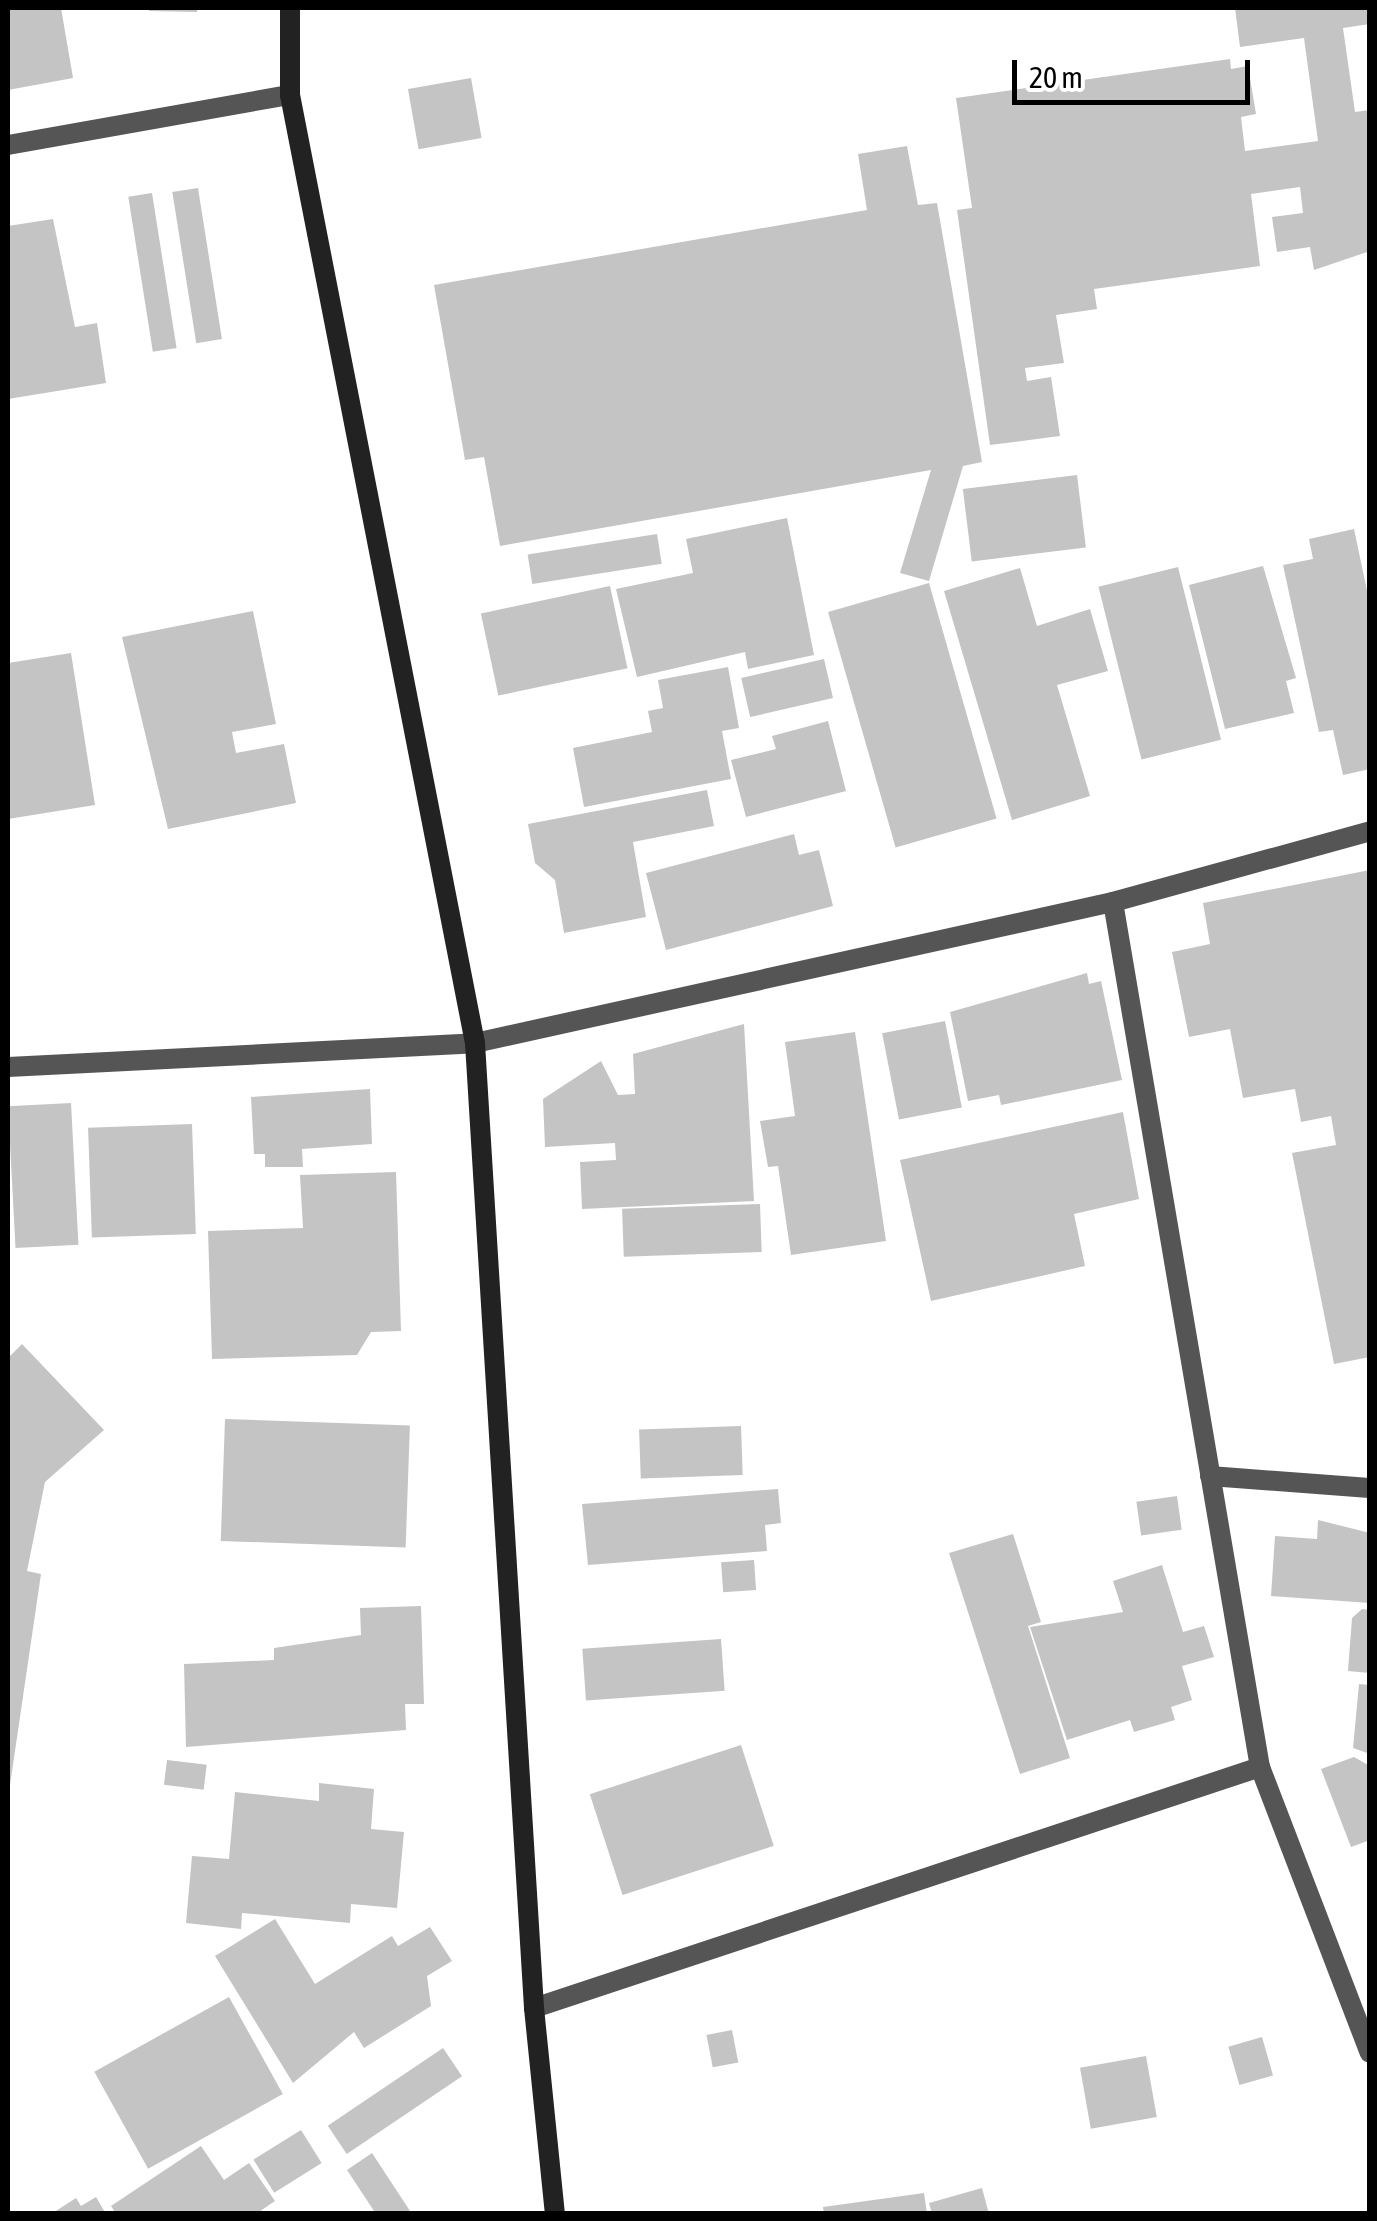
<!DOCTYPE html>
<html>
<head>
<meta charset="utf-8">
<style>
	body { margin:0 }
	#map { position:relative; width:1377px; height:2221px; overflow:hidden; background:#fff; font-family:"Asap Condensed",sans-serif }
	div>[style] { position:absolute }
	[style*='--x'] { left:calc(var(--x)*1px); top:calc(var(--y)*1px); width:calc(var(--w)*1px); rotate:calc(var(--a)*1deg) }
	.building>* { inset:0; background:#c4c4c4; transform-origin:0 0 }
	.lane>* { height:20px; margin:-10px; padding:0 10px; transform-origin:10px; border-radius:10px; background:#555 }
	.street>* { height:20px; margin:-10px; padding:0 10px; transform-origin:10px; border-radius:10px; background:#555 }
	.secondary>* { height:20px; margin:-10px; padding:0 10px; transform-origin:10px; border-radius:10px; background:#222 }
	span { translate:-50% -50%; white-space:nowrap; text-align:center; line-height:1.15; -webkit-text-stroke:9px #fff; paint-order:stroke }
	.frame { position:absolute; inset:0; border:10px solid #000; pointer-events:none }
	.scale { position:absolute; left:1012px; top:60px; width:238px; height:45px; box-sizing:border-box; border:5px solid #000; border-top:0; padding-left:12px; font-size:30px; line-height:35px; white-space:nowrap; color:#000; -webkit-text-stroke:8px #fff; paint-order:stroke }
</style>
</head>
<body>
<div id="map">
	<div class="building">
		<div style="clip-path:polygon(8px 8px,61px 8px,73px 78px,8px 90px)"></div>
		<div style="clip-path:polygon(149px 8px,197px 8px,197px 12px,149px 11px)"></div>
		<div style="clip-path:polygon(1235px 8px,1370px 8px,1370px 24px,1343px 28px,1355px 112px,1370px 110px,1370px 251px,1314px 270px,1310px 247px,1277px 252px,1272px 217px,1303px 213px,1300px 187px,1251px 194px,1260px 266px,1094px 289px,1097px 309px,1056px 315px,1064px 363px,1025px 368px,1027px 381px,1051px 377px,1060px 436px,990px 445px,957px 210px,972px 208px,956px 98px,1230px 59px,1231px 69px,1248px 66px,1256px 114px,1241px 117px,1245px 151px,1318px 141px,1304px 38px,1240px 47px)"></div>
		<div style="left:471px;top:78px;width:61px;height:64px;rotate:80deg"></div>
		<div style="clip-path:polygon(907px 146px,918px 205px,937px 203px,982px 462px,963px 466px,929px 581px,900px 573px,931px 470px,500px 546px,484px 457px,465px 460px,434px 285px,867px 210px,858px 154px)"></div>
		<div style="left:198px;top:188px;width:153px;height:26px;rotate:81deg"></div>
		<div style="left:152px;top:193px;width:157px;height:24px;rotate:81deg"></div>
		<div style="clip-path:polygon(53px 219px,75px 327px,97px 323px,106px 383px,8px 399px,8px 226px)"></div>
		<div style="left:1077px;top:475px;width:73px;height:115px;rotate:83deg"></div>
		<div style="clip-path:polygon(787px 518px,814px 655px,748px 669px,745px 652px,637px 677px,616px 589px,693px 573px,686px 539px)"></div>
		<div style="clip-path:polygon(1354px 529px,1370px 605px,1370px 769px,1343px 775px,1333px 730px,1319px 732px,1283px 565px,1313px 559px,1309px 539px)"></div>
		<div style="left:657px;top:534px;width:30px;height:131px;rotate:81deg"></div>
		<div style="clip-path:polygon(1263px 566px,1296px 678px,1286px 681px,1294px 713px,1225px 729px,1189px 585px)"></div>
		<div style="left:1178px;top:567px;width:178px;height:82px;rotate:76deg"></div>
		<div style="clip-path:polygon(1020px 568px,1037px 626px,1090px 609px,1108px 671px,1057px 685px,1090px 796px,1012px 820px,944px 591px)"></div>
		<div style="left:929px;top:583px;width:245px;height:105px;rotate:74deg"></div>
		<div style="left:610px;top:586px;width:84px;height:132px;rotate:78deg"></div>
		<div style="clip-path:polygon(253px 611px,276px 724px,232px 732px,236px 753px,284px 744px,296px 803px,168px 829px,122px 637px)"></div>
		<div style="clip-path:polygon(71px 653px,95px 805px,8px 819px,8px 663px)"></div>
		<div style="left:824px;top:659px;width:40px;height:85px;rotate:77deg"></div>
		<div style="clip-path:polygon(728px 667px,739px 728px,722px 731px,731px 779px,584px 807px,573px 748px,652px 732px,648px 711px,663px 708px,658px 680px)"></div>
		<div style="clip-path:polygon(828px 721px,846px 791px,746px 817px,731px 760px,776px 749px,772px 736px)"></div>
		<div style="clip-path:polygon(707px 790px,714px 826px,633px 842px,646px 917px,564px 933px,555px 880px,535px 863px,528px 824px)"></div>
		<div style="clip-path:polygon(794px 834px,799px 855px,819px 850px,833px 906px,666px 950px,646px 873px)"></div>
		<div style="clip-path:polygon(1370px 870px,1370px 1357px,1334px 1364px,1292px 1153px,1336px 1145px,1331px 1116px,1301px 1122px,1295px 1089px,1243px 1098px,1230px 1029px,1189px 1037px,1172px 952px,1210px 944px,1203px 903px)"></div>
		<div style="clip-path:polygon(1087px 973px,1089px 984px,1101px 981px,1122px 1080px,1001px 1105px,999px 1095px,968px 1101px,950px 1012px)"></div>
		<div style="left:945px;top:1021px;width:88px;height:64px;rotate:79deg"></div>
		<div style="clip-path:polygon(744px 1024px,754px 1201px,582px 1209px,580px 1162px,616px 1160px,615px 1143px,545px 1147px,543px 1099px,601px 1061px,618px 1095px,635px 1094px,633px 1054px)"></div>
		<div style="clip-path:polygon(855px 1032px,886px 1241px,791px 1255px,778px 1166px,768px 1167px,760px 1121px,795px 1116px,785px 1042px)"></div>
		<div style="clip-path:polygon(370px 1089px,372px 1144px,302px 1149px,303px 1167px,265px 1167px,265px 1154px,254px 1154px,251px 1097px)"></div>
		<div style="left:71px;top:1103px;width:142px;height:63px;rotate:87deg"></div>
		<div style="clip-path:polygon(1123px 1112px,1139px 1199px,1074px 1214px,1085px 1266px,931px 1301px,900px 1160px)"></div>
		<div style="left:192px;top:1124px;width:110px;height:104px;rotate:88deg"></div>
		<div style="clip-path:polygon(396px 1172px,401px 1331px,371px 1332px,357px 1355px,212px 1359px,208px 1231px,303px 1228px,300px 1175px)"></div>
		<div style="left:760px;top:1204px;width:48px;height:138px;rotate:88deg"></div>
		<div style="clip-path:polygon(22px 1344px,104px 1430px,45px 1482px,27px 1571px,41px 1574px,10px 1785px,8px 1358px)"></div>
		<div style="left:225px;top:1419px;width:185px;height:122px;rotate:2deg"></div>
		<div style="left:741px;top:1426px;width:49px;height:102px;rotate:88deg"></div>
		<div style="clip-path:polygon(778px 1489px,781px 1523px,765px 1525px,767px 1551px,588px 1565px,582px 1504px)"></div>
		<div style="left:1177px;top:1496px;width:34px;height:41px;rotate:82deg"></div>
		<div style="clip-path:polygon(1318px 1520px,1370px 1533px,1370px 1603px,1271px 1596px,1275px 1536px,1317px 1539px)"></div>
		<div style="clip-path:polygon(1013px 1534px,1041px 1622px,1028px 1626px,1070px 1758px,1020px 1774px,949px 1553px)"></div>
		<div style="left:754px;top:1560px;width:30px;height:33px;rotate:86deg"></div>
		<div style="clip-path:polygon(1162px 1565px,1183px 1632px,1204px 1626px,1214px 1657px,1182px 1666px,1192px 1700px,1171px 1707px,1175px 1720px,1134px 1732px,1130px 1720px,1067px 1740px,1030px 1627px,1123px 1612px,1113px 1581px)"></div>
		<div style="clip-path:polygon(421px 1606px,424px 1704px,405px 1704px,406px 1730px,186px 1747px,184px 1664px,274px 1660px,274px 1648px,361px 1635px,360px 1608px)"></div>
		<div style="clip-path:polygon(1362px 1609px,1370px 1610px,1370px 1673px,1348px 1671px,1352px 1618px)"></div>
		<div style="left:721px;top:1639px;width:52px;height:139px;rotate:86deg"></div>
		<div style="clip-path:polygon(1359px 1684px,1370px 1685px,1370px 1754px,1353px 1748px)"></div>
		<div style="left:741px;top:1745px;width:106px;height:159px;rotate:72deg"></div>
		<div style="clip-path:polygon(1354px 1757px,1370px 1766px,1370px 1840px,1351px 1847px,1321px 1769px)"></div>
		<div style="left:167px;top:1760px;width:40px;height:25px;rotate:7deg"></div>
		<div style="clip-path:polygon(319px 1783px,374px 1789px,371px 1829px,404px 1832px,397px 1908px,351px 1904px,350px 1923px,242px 1913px,241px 1929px,186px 1923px,192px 1856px,229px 1859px,235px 1792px,319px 1801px)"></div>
		<div style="clip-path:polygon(275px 1919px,315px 1984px,392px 1936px,398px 1946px,430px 1927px,452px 1961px,427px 1976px,431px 2006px,364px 2048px,354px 2032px,293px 2083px,215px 1956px)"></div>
		<div style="left:229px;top:1997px;width:111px;height:154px;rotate:61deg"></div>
		<div style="left:732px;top:2030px;width:33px;height:26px;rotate:79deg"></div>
		<div style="left:1262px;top:2037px;width:40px;height:35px;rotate:74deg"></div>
		<div style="left:443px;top:2048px;width:34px;height:139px;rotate:56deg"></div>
		<div style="left:1146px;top:2056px;width:62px;height:67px;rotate:80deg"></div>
		<div style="left:301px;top:2130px;width:39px;height:56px;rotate:58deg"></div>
		<div style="clip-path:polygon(201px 2146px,224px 2180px,249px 2163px,275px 2201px,256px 2214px,116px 2214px,111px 2206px)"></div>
		<div style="clip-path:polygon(372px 2153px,412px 2214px,376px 2214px,347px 2170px)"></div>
		<div style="clip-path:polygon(982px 2188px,989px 2214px,932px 2214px,929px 2203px)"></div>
		<div style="clip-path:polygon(924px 2193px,927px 2214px,824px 2214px,823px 2207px)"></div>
		<div style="clip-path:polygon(96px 2197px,106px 2214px,51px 2214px,76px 2198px,81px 2206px)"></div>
	</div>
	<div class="lane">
		<div style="--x:1210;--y:1476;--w:160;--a:4.3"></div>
	</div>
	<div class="street">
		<div style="--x:8;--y:145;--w:286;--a:-10.1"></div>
		<div style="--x:1113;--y:902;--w:877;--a:80.36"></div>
		<div style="--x:1260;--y:1767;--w:306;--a:69"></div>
		<div style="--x:8;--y:1067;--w:468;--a:-2.9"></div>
		<div style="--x:475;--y:1043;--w:653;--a:-12.46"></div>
		<div style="--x:1113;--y:902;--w:267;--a:-15.4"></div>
		<div style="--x:534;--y:2008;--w:765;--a:-18.36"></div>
	</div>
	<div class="secondary">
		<div style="--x:290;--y:8;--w:87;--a:90"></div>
		<div style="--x:290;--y:95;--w:966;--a:78.96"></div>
		<div style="--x:475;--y:1043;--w:967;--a:86.5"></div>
		<div style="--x:534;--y:2008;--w:207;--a:84.2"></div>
	</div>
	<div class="frame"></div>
	<div class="scale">20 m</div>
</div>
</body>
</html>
